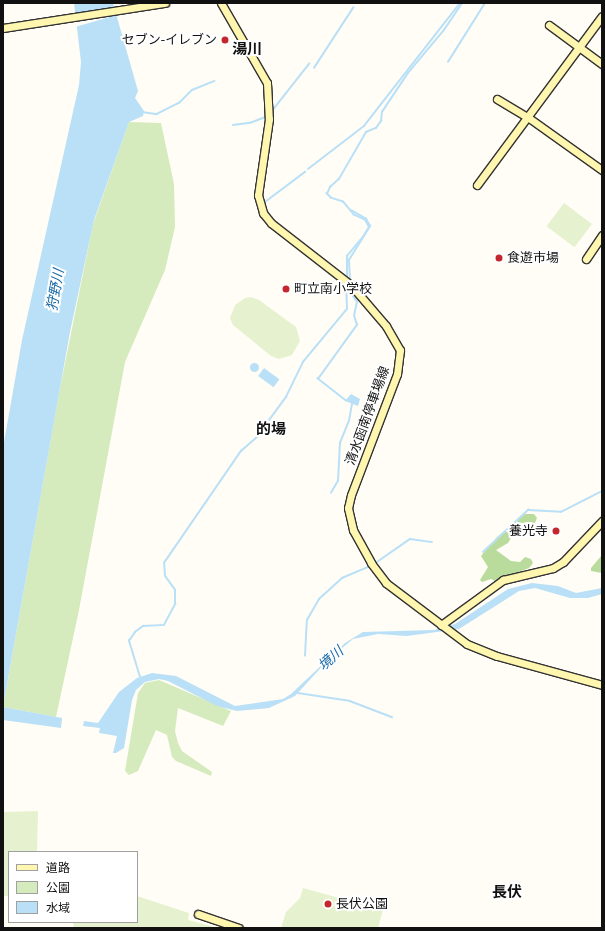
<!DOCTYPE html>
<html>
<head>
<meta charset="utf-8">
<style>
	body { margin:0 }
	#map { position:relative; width:605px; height:931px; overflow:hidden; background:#fffdf5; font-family:"Times New Roman","Noto Sans JP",serif }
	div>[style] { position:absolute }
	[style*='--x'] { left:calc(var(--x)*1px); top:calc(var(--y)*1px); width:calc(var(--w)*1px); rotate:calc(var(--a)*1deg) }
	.green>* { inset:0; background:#d5ebbd }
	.forest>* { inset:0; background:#b9dc9c }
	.pitch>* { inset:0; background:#e6f2cf; transform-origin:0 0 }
	.water>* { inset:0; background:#b9e0f7; transform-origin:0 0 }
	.round { border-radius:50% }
	.pier>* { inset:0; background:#fffdf5; transform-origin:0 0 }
	.stream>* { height:1.5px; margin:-0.75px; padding:0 0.75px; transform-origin:0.75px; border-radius:0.75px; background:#b9e0f7 }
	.roads { filter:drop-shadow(1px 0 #333) drop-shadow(-1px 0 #333) drop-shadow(0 1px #333) drop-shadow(0 -1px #333) }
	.secondary>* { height:7px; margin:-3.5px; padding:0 3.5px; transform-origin:3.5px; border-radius:3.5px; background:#fff6b0 }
	.dots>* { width:11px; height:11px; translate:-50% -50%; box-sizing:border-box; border:2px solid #fff; border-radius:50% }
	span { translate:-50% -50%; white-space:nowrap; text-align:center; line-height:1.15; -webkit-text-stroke:4px #fff; paint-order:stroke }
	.poi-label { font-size:13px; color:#111 }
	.right { translate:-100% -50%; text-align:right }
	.left { translate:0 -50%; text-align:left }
	.street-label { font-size:13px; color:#111 }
	.water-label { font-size:14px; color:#1768a6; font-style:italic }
	.quarter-label { font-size:15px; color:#111; font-weight:700 }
	.frame { position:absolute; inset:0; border:4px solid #111; pointer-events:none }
	.legend { position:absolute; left:8px; top:851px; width:130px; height:72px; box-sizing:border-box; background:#fff; border:1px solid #a0a0a0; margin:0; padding:5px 7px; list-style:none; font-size:12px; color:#111 }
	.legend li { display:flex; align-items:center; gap:8px; height:20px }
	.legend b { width:20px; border:1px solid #a0a0a0 }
</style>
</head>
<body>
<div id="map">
	<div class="green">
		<div style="clip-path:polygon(129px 122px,161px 123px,174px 184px,175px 227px,165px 270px,125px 362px,79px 610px,56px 717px,3px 707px,59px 393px,93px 224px)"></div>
		<div style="clip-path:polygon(159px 680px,231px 711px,223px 726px,178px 708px,175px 731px,178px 743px,182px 751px,212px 772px,211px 776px,176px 761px,172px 757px,167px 735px,156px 730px,138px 771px,129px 775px,125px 771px,138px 693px,145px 683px)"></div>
	</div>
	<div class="forest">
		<div style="clip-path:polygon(525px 514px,534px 514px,537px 518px,532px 530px,525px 533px,517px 528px,508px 543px,496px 550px,511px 561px,520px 562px,525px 557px,531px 559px,533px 563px,529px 568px,495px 581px,491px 579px,482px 582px,480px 580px,488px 567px,481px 556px,497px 537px)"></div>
		<div style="clip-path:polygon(602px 555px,602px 573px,591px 571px,591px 568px)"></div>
	</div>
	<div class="pitch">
		<div style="left:564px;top:203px;width:35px;height:29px;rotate:37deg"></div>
		<div style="clip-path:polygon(251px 297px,259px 300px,296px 327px,300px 341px,292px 355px,279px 359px,271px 356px,233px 325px,230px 318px,235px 305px,245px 298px)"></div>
		<div style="clip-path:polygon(38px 811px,37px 852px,9px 852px,9px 896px,3px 896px,3px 812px)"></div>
		<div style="clip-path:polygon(303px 888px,383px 910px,378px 928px,281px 928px,286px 912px,300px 898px)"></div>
		<div style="clip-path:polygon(137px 896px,189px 913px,188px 920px,219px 928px,74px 928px,73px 922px,137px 922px)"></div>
	</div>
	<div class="water">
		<div style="clip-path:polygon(74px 3px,113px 3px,138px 91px,135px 98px,144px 111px,143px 116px,129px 122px,94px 220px,70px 332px,3px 707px,3px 448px,22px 340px,79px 85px,81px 62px)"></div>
		<div class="round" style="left:249.5px;top:362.5px;width:9px;height:9px"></div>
		<div style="left:264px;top:368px;width:19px;height:10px;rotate:36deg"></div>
		<div style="clip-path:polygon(351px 394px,360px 399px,358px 406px,345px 401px)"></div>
		<div style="clip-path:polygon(532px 583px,558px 586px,576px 593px,602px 588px,602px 594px,588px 598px,570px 598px,535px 588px,519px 591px,459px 629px,407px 636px,378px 634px,353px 639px,328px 660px,295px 696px,269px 708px,237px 711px,217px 706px,168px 681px,159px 679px,145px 682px,136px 690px,132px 700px,124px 748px,116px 753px,113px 753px,117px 736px,99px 733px,100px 728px,83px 726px,84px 721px,98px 723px,119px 692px,137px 678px,152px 673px,176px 676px,235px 706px,283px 699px,291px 694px,345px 643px,363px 632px,434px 630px,455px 624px,508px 589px)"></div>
		<div style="clip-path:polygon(3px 707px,62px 718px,61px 728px,3px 720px)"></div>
	</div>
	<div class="pier">
		<div style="left:116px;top:8px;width:7px;height:43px;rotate:74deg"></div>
	</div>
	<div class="stream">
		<div style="--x:448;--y:62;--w:70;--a:-57.9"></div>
		<div style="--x:314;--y:68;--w:72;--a:-57"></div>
		<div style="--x:272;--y:111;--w:60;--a:-51.8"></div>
		<div style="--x:142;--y:112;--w:15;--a:8"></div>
		<div style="--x:157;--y:114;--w:25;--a:-27"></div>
		<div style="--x:179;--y:103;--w:18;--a:-45"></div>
		<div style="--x:192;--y:90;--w:24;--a:-22"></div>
		<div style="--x:233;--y:125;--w:17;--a:-7"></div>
		<div style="--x:250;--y:123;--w:17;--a:-21"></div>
		<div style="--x:308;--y:169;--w:71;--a:-37.5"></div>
		<div style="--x:364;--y:126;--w:156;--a:-52"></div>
		<div style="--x:265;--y:202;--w:50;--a:-36.9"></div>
		<div style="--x:347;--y:278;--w:22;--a:-90"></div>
		<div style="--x:347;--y:256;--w:25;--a:-50"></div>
		<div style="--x:363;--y:237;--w:12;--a:-59"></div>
		<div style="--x:369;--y:227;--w:8;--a:-120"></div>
		<div style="--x:365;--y:220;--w:12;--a:-156"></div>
		<div style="--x:354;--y:215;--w:17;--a:-130"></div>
		<div style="--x:343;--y:202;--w:13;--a:-162"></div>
		<div style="--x:331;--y:198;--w:6;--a:-135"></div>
		<div style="--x:327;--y:194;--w:8;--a:-67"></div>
		<div style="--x:330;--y:187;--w:12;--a:-42"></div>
		<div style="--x:339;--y:179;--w:54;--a:-60.1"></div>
		<div style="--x:366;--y:132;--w:11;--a:-22"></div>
		<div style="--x:376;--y:128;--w:9;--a:-54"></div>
		<div style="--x:381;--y:121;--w:9;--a:-84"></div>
		<div style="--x:382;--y:112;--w:47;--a:-56.3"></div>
		<div style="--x:408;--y:73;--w:56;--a:-50.1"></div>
		<div style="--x:444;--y:30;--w:32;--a:-56"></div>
		<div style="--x:350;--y:280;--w:20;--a:-93"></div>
		<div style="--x:349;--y:260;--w:40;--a:-58"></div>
		<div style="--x:370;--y:226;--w:8;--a:-120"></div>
		<div style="--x:366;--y:219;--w:16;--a:-150"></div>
		<div style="--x:346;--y:401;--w:36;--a:-142"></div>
		<div style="--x:318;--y:379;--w:67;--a:-54.2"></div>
		<div style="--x:357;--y:325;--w:9;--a:-108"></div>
		<div style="--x:354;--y:316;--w:14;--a:-78"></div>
		<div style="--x:357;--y:302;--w:9;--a:-126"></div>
		<div style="--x:352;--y:295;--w:7;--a:-106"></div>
		<div style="--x:331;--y:493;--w:14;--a:-60"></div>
		<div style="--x:338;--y:481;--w:38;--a:-87"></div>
		<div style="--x:340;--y:443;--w:24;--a:-68"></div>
		<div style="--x:349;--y:421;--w:17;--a:-80"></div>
		<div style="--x:483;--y:552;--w:62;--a:-43"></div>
		<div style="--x:528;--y:510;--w:33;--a:3"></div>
		<div style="--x:561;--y:512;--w:46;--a:-27.1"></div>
		<div style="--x:374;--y:564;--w:44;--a:-34.8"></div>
		<div style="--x:410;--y:539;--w:22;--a:8"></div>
		<div style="--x:305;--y:656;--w:36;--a:-87"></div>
		<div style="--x:307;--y:620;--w:24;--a:-60"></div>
		<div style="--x:319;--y:599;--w:31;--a:-42"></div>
		<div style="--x:342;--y:578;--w:30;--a:-23"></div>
		<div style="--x:140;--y:677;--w:38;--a:-107"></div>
		<div style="--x:129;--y:641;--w:11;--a:-56"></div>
		<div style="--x:135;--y:632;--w:10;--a:-37"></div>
		<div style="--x:143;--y:626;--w:21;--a:-3"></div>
		<div style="--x:164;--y:625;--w:24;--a:-62"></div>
		<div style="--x:175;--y:604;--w:14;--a:-90"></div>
		<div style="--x:175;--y:590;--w:17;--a:-126"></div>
		<div style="--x:165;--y:576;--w:13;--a:-94"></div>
		<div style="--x:164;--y:563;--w:136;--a:-55.5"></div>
		<div style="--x:241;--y:451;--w:20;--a:-41"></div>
		<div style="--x:256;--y:438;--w:51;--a:-53.8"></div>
		<div style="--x:286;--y:397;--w:39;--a:-64"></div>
		<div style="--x:303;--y:362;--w:69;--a:-50.3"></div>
		<div style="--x:347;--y:309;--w:25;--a:-92"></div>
		<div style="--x:298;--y:693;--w:53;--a:8.7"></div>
		<div style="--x:350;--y:701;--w:45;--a:20.9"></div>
	</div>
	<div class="roads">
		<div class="secondary">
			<div style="--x:221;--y:3;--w:92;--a:60.1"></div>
			<div style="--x:267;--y:83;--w:36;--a:87"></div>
			<div style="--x:269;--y:119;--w:77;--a:98.2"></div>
			<div style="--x:258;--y:195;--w:19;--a:74"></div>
			<div style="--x:263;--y:213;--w:13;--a:51"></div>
			<div style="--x:271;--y:223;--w:101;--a:37.8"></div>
			<div style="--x:351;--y:285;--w:54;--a:49.5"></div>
			<div style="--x:386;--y:326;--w:28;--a:60"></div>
			<div style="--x:400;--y:350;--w:24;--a:97"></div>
			<div style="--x:397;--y:374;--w:129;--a:110.8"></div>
			<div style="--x:351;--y:495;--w:13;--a:103"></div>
			<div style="--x:348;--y:508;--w:23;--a:77"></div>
			<div style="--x:353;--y:530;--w:38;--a:61"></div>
			<div style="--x:371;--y:563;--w:25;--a:53"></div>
			<div style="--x:386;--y:583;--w:101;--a:37"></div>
			<div style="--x:467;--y:644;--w:32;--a:22"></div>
			<div style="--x:497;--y:656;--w:109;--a:15.4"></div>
			<div style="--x:549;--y:25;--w:66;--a:36.3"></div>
			<div style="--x:3;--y:28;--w:164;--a:-8.8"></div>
			<div style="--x:497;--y:99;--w:37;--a:31"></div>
			<div style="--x:529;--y:118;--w:90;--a:35.5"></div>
			<div style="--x:477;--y:185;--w:210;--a:-53.5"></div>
			<div style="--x:586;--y:259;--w:29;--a:-56"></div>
			<div style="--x:441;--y:625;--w:77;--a:-36"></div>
			<div style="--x:503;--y:580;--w:51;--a:-13.5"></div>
			<div style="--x:553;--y:568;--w:12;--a:-31"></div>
			<div style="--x:563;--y:562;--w:57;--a:-46.4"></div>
			<div style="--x:198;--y:914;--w:43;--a:18.9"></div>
		</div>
	</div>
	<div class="dots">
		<div style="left:225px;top:40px;background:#c4262e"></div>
		<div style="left:499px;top:258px;background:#c4262e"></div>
		<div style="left:286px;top:289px;background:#c4262e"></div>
		<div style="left:556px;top:531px;background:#c4262e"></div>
		<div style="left:328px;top:904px;background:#c4262e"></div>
	</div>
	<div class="poi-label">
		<span class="right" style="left:217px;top:40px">セブン-イレブン</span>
		<span class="left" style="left:507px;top:258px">食遊市場</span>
		<span class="left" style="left:294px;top:289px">町立南小学校</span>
		<span class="right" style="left:548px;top:531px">養光寺</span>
		<span class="left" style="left:336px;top:904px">長伏公園</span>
	</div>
	<div class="street-label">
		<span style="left:368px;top:416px;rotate:-70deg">清水函南停車場線</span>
	</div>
	<div class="water-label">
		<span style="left:56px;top:290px;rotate:-80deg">狩野川</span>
		<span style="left:331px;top:659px;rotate:-42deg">境川</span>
	</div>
	<div class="quarter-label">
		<span style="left:247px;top:50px">湯川</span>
		<span style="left:271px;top:430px">的場</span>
		<span style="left:507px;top:893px">長伏</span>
	</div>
	<div class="frame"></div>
	<ul class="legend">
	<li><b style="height:5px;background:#fff6b0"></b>道路</li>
	<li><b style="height:11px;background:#d5ebbd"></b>公園</li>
	<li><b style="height:11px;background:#b9e0f7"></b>水域</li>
	</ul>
</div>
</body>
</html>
